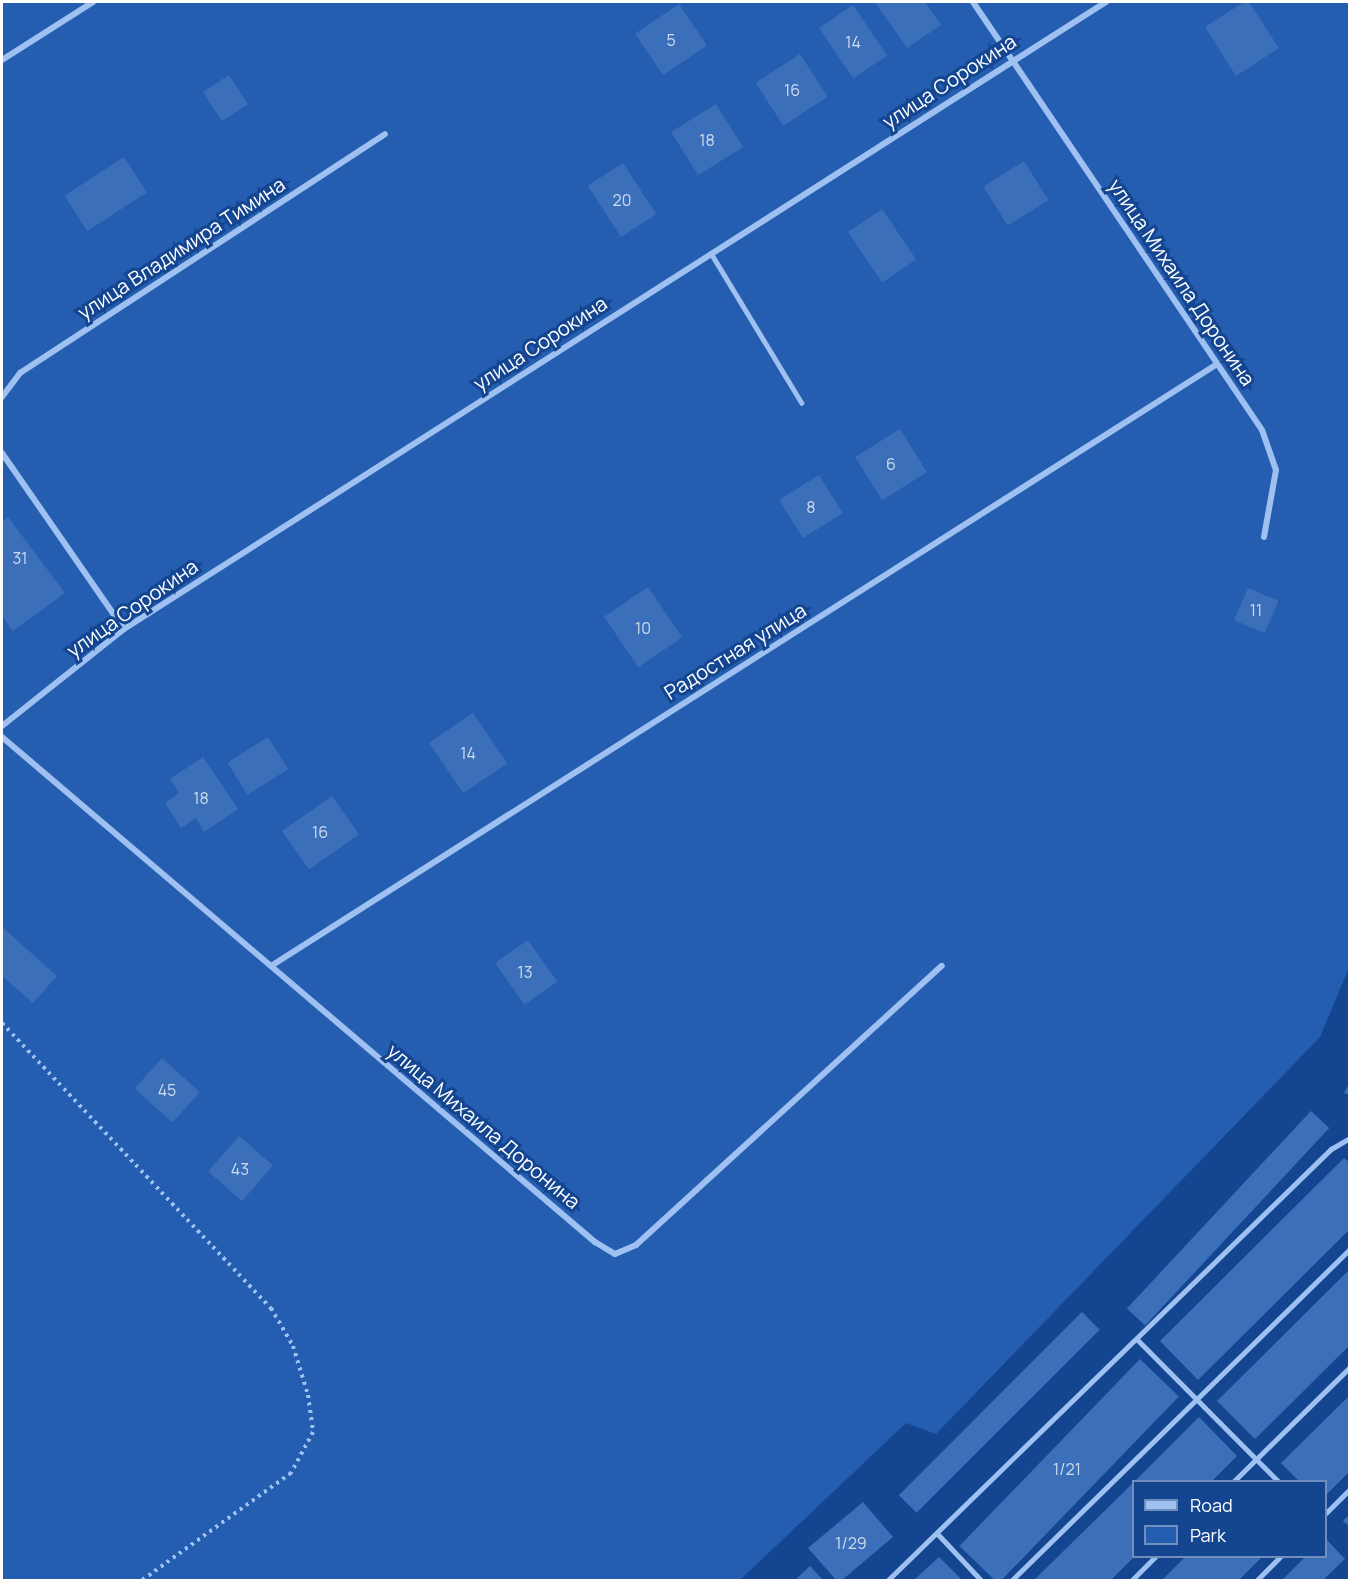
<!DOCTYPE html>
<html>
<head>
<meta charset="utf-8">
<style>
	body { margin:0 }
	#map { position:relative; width:1351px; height:1582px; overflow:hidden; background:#134591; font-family:Manrope,sans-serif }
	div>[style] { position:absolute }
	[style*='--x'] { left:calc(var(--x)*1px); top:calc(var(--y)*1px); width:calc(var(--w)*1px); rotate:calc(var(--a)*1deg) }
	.green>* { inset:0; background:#255eb0 }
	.building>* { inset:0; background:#3c6fb9; transform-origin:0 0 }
	.path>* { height:4px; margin-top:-2px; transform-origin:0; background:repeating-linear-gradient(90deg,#9fc1f2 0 3px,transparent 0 7.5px) }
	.service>* { height:4.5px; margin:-2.25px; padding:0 2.25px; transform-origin:2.25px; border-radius:2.25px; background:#9fc1f2 }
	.minor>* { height:6px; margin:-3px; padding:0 3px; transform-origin:3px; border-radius:3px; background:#9fc1f2 }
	span { translate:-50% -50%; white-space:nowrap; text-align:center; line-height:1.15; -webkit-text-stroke:6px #134591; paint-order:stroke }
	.number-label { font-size:16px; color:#cedbee }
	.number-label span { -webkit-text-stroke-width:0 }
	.street-label { font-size:20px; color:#fff }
	.frame { position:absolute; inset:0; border:3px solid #fff; pointer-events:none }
	.legend { position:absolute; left:1132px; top:1480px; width:195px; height:78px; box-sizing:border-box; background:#134591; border:2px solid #718fbd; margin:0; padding:8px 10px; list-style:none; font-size:18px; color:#fff }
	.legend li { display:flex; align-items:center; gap:12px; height:30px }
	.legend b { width:30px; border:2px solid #718fbd }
</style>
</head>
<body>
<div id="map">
	<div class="green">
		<div style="clip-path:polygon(2px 2px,1349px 2px,1350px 965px,1320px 1037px,936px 1434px,906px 1423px,740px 1580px,2px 1580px)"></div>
	</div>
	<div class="building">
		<div style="clip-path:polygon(875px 2px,925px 2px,941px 25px,907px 48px)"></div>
		<div style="clip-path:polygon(1244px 2px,1249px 2px,1279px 48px,1236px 76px,1205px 27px)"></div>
		<div style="left:679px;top:4px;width:50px;height:53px;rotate:56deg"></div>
		<div style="left:853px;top:5px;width:61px;height:41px;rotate:56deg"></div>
		<div style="left:800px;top:54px;width:51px;height:53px;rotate:57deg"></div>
		<div style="left:229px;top:75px;width:35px;height:31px;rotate:57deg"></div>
		<div style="left:716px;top:104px;width:51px;height:53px;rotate:58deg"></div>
		<div style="left:124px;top:157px;width:42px;height:71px;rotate:57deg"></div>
		<div style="left:1024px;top:161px;width:46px;height:48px;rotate:58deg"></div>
		<div style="left:623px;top:163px;width:61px;height:42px;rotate:57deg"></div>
		<div style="left:882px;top:209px;width:61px;height:41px;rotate:56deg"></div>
		<div style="left:900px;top:429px;width:51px;height:53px;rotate:58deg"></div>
		<div style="left:819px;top:475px;width:45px;height:47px;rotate:58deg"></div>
		<div style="clip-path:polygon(8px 517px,65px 593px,13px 631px,2px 616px,2px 522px)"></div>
		<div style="left:648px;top:587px;width:61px;height:53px;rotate:56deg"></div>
		<div style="left:1248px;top:588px;width:33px;height:35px;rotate:23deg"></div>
		<div style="left:473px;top:713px;width:61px;height:53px;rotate:56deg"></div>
		<div style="left:268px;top:737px;width:38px;height:48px;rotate:58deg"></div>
		<div style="clip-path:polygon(203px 757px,238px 809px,204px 832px,196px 818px,181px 828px,165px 803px,179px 793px,170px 779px)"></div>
		<div style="left:332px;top:796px;width:47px;height:61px;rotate:55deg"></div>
		<div style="clip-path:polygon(2px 927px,57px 976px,33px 1003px,2px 976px)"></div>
		<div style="left:528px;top:940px;width:51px;height:40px;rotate:55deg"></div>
		<div style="left:162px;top:1058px;width:51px;height:41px;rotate:42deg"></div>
		<div style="clip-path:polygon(1350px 1082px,1350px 1095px,1344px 1093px)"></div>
		<div style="left:1311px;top:1111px;width:25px;height:270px;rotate:43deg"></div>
		<div style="left:239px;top:1136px;width:45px;height:47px;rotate:41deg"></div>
		<div style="clip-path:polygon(1344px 1158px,1350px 1163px,1350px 1229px,1198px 1380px,1160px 1341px)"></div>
		<div style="clip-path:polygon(1350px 1269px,1350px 1345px,1255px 1439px,1217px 1401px)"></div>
		<div style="left:1082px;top:1312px;width:25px;height:259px;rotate:45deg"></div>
		<div style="left:1140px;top:1359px;width:54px;height:260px;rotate:44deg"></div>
		<div style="clip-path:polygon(1350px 1395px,1350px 1471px,1326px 1495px,1326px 1482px,1300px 1482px,1281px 1463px)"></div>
		<div style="clip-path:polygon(1199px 1417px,1237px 1456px,1211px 1482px,1134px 1482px)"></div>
		<div style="clip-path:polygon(1134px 1482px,1135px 1556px,1111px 1580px,1034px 1580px)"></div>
		<div style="clip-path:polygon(863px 1502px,893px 1537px,842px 1580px,836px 1580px,808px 1548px)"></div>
		<div style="clip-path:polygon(1350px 1514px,1350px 1527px,1343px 1521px)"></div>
		<div style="clip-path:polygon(1326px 1539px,1345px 1559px,1323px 1580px,1282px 1580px,1306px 1556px,1326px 1556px)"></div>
		<div style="clip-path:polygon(1186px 1556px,1263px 1556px,1239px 1580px,1162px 1580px)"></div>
		<div style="clip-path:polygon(939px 1557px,962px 1580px,914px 1580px)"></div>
		<div style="clip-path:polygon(810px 1566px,823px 1580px,795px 1580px)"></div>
	</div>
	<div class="path">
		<div style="--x:2;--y:1023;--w:392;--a:46.7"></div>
		<div style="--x:271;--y:1308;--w:44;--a:59.9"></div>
		<div style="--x:293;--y:1346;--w:51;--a:73"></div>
		<div style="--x:308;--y:1395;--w:37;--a:82"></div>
		<div style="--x:313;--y:1432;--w:47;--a:118.2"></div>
		<div style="--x:291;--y:1473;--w:183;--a:144.3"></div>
	</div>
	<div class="service">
		<div style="--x:711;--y:253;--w:175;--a:58.8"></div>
		<div style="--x:1137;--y:1339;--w:202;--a:45.2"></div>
		<div style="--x:1233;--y:1482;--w:164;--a:-44.5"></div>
		<div style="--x:1326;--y:1513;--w:34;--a:-45"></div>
		<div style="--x:938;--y:1534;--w:63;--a:46.9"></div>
		<div style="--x:888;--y:1580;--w:618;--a:-44.21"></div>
		<div style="--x:1331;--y:1149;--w:22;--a:-30"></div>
		<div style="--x:1012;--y:1580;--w:473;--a:-44.4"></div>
		<div style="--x:1132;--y:1580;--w:34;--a:-45"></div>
		<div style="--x:1257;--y:1580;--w:34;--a:-45"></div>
	</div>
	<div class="minor">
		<div style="--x:973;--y:2;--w:516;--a:55.97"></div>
		<div style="--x:1262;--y:430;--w:42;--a:70.7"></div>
		<div style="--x:1276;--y:470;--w:68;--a:100.2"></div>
		<div style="--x:2;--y:60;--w:108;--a:-32.5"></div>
		<div style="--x:2;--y:397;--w:30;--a:-53"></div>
		<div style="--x:20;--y:373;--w:436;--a:-33.2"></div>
		<div style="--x:2;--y:453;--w:214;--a:55.3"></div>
		<div style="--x:2;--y:726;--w:156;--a:-38.5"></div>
		<div style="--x:124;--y:629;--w:1165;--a:-32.56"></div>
		<div style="--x:2;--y:737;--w:779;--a:40.42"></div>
		<div style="--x:595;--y:1242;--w:23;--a:31"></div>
		<div style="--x:615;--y:1254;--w:23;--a:-23"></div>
		<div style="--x:636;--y:1245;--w:414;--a:-42.4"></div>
		<div style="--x:271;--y:966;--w:1121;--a:-32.47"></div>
	</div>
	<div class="number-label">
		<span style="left:671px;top:40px">5</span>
		<span style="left:853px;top:42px">14</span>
		<span style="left:792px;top:90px">16</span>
		<span style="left:707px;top:140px">18</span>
		<span style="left:622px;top:200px">20</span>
		<span style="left:891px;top:464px">6</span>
		<span style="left:811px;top:507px">8</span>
		<span style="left:20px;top:558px">31</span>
		<span style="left:1256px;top:610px">11</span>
		<span style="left:643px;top:628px">10</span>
		<span style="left:468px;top:753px">14</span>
		<span style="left:201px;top:798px">18</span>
		<span style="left:320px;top:832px">16</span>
		<span style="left:525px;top:972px">13</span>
		<span style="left:167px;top:1090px">45</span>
		<span style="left:240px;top:1169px">43</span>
		<span style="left:1067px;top:1469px">1/21</span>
		<span style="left:851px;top:1543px">1/29</span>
	</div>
	<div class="street-label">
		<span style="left:949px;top:81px;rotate:-33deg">улица Сорокина</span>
		<span style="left:181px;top:248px;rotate:-33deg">улица Владимира Тимина</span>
		<span style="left:1182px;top:282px;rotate:56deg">улица Михаила Доронина</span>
		<span style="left:540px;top:343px;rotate:-33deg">улица Сорокина</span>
		<span style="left:132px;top:608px;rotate:-35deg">улица Сорокина</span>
		<span style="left:735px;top:651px;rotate:-32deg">Радостная улица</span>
		<span style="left:484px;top:1126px;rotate:40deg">улица Михаила Доронина</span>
	</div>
	<div class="frame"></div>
	<ul class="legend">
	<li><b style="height:8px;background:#9fc1f2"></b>Road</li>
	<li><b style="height:16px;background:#255eb0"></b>Park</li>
	</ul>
</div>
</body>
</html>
